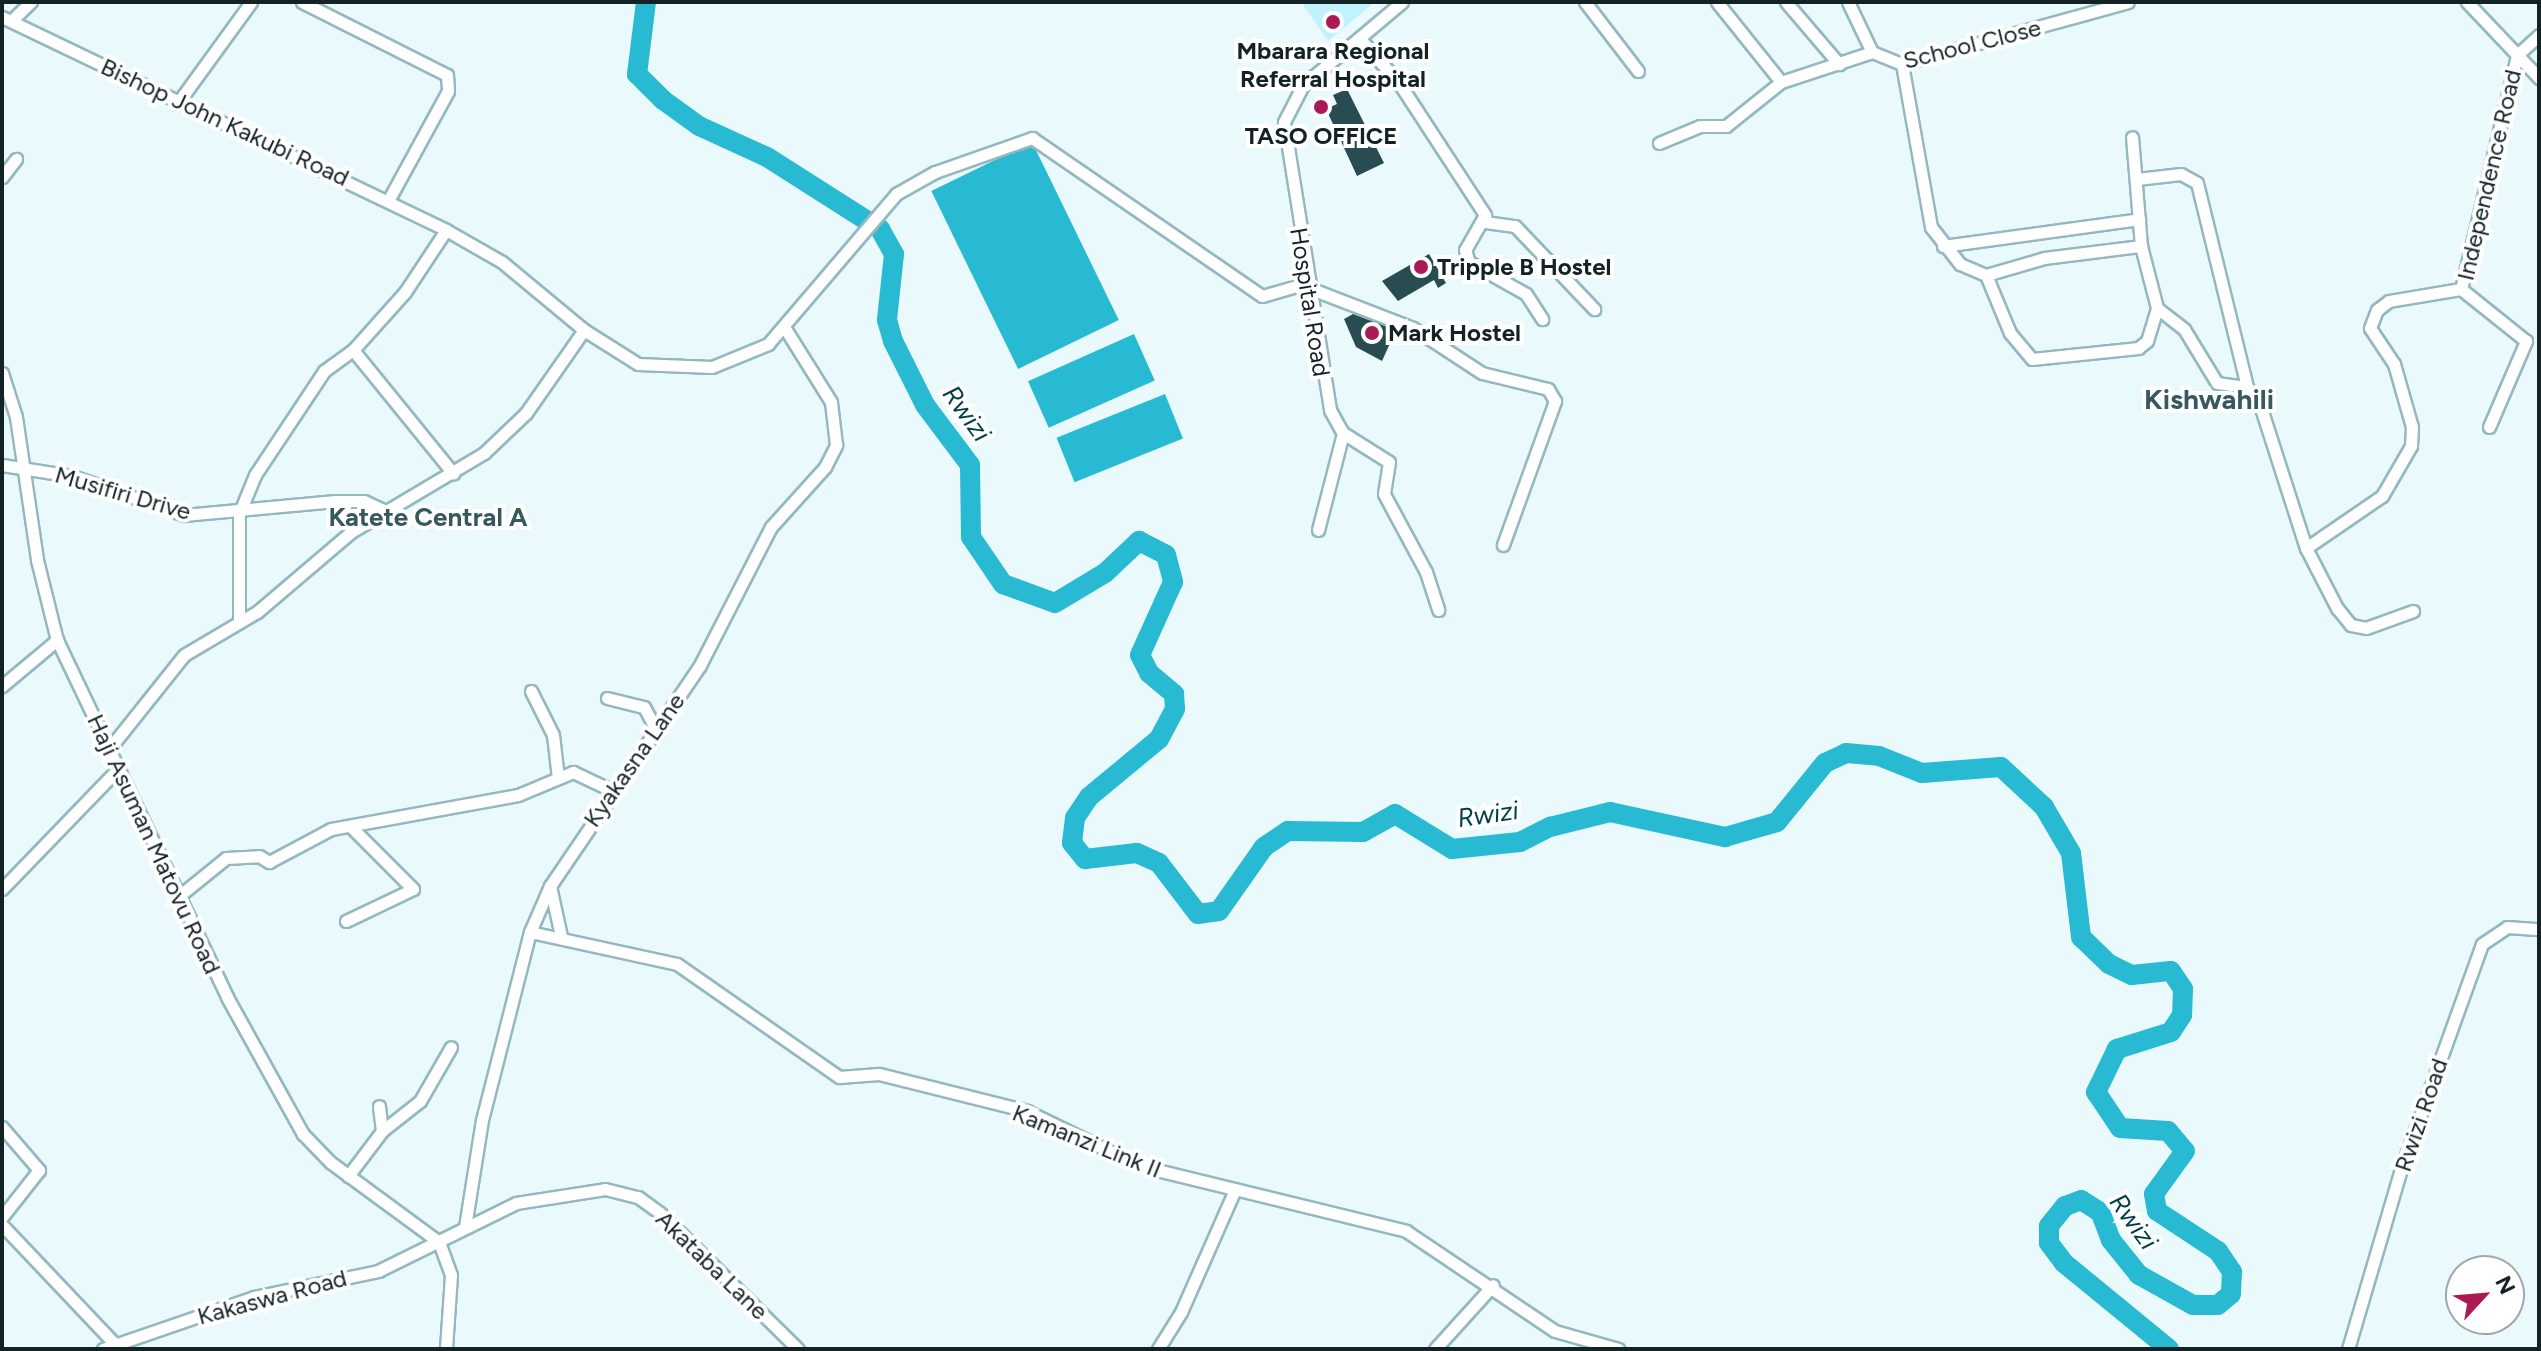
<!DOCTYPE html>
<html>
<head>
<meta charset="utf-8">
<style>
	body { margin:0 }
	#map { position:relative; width:2541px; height:1351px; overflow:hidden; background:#eaf9fc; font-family:Figtree,sans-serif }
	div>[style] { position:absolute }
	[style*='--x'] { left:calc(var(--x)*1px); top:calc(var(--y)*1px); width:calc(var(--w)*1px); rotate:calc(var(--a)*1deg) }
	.built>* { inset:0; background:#c2f2fd }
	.water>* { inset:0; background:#28bad3; transform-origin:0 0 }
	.river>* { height:20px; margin:-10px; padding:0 10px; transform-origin:10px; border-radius:10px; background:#28bad3 }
	.building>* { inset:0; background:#294b52 }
	.roads { filter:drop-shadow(2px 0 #93b8c0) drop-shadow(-2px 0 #93b8c0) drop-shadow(0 2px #93b8c0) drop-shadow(0 -2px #93b8c0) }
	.minor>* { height:11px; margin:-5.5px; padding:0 5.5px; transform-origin:5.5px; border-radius:5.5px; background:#fff }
	.dots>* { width:22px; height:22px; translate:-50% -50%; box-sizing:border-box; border:4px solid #fff; border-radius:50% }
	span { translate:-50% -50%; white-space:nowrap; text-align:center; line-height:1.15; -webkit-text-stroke:8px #fff; paint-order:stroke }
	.street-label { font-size:24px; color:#132225 }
	.poi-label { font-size:24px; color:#132225; font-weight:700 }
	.left { translate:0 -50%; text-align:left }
	.water-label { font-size:26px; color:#003f4a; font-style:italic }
	.neighbourhood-label { font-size:26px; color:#36585f; font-weight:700 }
	.quarter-label { font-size:28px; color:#36585f; font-weight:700 }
	.frame { position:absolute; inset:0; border:4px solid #132225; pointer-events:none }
	.north { position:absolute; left:2445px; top:1255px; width:80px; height:80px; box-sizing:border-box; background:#fff; border:2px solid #a1a7a8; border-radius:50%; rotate:64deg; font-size:22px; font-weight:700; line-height:32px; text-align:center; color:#132225 }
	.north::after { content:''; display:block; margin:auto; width:28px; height:36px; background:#aa1a56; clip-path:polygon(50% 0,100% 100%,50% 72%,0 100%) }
</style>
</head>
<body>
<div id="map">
	<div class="built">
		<div style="clip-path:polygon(1301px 2px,1375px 2px,1328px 41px)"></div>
	</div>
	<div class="water">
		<div style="left:1032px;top:142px;width:198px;height:112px;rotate:64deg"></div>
		<div style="left:1134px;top:334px;width:51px;height:116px;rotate:66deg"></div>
		<div style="left:1165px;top:394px;width:48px;height:117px;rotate:68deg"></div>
	</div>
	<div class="river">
		<div style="--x:646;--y:2;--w:73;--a:97.1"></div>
		<div style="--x:637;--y:74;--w:37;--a:45"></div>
		<div style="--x:663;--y:100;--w:44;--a:35.8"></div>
		<div style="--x:699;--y:126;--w:75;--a:24.5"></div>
		<div style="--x:767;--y:157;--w:134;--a:32.5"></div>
		<div style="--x:880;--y:229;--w:29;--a:61"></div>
		<div style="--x:894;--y:254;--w:66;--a:96.1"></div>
		<div style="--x:887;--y:320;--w:22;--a:74"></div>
		<div style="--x:893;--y:341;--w:72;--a:63.4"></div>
		<div style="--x:925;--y:405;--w:75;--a:53.1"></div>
		<div style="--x:970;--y:465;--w:72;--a:89.2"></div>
		<div style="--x:971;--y:537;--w:57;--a:55.8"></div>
		<div style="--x:1003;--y:584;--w:55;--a:20.1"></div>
		<div style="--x:1055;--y:603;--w:58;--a:-31"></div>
		<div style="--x:1105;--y:573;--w:47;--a:-43.3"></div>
		<div style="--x:1139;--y:541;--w:30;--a:27"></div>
		<div style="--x:1166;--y:555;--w:28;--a:75"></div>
		<div style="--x:1173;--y:582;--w:80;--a:114.3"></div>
		<div style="--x:1140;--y:655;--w:20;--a:63"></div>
		<div style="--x:1149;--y:673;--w:33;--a:40"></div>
		<div style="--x:1174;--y:694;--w:15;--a:86"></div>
		<div style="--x:1175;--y:709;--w:34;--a:118"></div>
		<div style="--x:1159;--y:739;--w:91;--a:140.4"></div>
		<div style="--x:1089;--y:797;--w:25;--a:124"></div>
		<div style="--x:1075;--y:818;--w:25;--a:97"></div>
		<div style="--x:1072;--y:843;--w:21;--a:51"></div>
		<div style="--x:1085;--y:859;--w:52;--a:-6.6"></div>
		<div style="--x:1137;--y:853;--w:24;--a:24"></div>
		<div style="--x:1159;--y:863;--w:64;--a:52.6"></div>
		<div style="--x:1198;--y:914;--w:21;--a:-8"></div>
		<div style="--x:1219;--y:911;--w:78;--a:-54.9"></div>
		<div style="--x:1264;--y:847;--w:29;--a:-34"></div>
		<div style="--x:1288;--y:831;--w:75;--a:0.8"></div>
		<div style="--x:1363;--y:832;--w:37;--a:-29"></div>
		<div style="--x:1395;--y:814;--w:67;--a:31.6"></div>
		<div style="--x:1452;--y:849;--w:68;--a:-5.9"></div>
		<div style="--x:1520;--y:842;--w:34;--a:-27"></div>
		<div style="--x:1550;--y:827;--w:62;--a:-14"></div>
		<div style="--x:1610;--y:812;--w:118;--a:12.3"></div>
		<div style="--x:1725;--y:837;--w:54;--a:-16.1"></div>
		<div style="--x:1777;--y:822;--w:76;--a:-50.9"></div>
		<div style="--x:1825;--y:763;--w:23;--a:-25"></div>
		<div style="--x:1846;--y:753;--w:33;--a:5"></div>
		<div style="--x:1879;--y:756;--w:46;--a:21.6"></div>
		<div style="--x:1922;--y:773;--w:79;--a:-4.3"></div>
		<div style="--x:2001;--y:767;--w:59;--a:42.9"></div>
		<div style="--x:2044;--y:807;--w:53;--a:59.6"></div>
		<div style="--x:2071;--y:853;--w:85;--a:83.2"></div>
		<div style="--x:2081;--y:937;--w:39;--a:44"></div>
		<div style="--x:2109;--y:964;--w:25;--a:26"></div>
		<div style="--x:2132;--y:975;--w:39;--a:-6"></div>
		<div style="--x:2171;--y:971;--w:22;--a:56"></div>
		<div style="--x:2183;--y:989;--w:26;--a:92"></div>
		<div style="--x:2182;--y:1015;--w:20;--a:123"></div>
		<div style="--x:2171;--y:1032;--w:57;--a:162.5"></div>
		<div style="--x:2117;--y:1049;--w:48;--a:116"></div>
		<div style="--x:2096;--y:1092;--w:43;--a:56.3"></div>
		<div style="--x:2120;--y:1128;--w:48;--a:3.6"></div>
		<div style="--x:2168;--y:1131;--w:26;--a:50"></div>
		<div style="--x:2185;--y:1151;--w:53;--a:125.8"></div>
		<div style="--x:2154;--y:1194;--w:17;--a:80"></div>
		<div style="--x:2157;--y:1211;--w:73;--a:33.3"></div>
		<div style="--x:2218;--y:1251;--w:25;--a:56"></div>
		<div style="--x:2232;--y:1272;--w:22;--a:93"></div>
		<div style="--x:2231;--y:1294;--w:17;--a:140"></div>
		<div style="--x:2218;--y:1305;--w:25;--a:180"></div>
		<div style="--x:2193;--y:1305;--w:62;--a:-150.9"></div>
		<div style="--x:2139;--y:1275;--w:45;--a:-128.7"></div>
		<div style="--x:2111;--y:1240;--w:30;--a:-111"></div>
		<div style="--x:2100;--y:1212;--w:22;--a:-148"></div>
		<div style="--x:2081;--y:1200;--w:17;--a:159"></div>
		<div style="--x:2065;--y:1206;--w:26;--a:129"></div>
		<div style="--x:2049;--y:1226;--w:17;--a:90"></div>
		<div style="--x:2049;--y:1243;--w:25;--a:53"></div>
		<div style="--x:2064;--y:1263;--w:136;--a:39.3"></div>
	</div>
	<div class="building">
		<div style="clip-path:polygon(1347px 89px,1384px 163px,1357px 176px,1326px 109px,1337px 104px,1333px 95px)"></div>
		<div style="clip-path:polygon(1429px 254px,1446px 283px,1438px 288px,1434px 280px,1398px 301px,1382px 281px)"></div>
		<div style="clip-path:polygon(1353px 314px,1396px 330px,1382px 361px,1356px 347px,1344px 319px)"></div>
	</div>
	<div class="roads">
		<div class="minor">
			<div style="--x:302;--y:2;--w:162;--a:26.7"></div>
			<div style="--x:447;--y:75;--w:16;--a:86"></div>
			<div style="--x:448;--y:91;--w:123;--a:118.6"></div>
			<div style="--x:1402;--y:2;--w:129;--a:140"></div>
			<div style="--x:1303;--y:85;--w:42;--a:117.2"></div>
			<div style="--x:1284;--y:122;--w:292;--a:80.9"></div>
			<div style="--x:1330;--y:410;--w:26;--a:61"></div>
			<div style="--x:1343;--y:433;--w:54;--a:32.2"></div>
			<div style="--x:1389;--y:462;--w:32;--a:99"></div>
			<div style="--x:1384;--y:494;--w:89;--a:61.7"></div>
			<div style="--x:1426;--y:572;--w:40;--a:72"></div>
			<div style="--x:1585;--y:2;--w:87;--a:52.5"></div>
			<div style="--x:1717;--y:2;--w:102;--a:51.3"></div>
			<div style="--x:1781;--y:82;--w:96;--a:-18.2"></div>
			<div style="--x:1786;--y:2;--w:82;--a:49.5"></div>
			<div style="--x:1848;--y:2;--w:55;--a:64.4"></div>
			<div style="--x:1872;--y:52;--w:32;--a:22"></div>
			<div style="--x:1902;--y:64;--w:234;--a:-15.3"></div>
			<div style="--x:2467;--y:2;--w:105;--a:46.5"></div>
			<div style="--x:2;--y:17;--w:492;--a:25.6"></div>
			<div style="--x:446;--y:230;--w:64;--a:29.7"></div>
			<div style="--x:502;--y:262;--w:107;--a:39.7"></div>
			<div style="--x:584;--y:330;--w:64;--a:32.2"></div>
			<div style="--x:638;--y:364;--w:74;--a:2.3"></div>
			<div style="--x:712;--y:367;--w:61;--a:-22.3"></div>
			<div style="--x:768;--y:344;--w:197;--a:-49.5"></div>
			<div style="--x:896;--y:194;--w:45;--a:-29.4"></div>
			<div style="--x:935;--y:172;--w:103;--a:-19.3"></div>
			<div style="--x:1032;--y:138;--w:279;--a:34.5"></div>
			<div style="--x:1262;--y:296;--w:47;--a:-16.1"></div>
			<div style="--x:11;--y:21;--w:28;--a:-44"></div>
			<div style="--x:1360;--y:39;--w:59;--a:48.4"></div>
			<div style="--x:1399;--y:83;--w:158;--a:56.9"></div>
			<div style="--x:1485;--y:215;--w:40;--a:119.7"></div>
			<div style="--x:1465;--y:250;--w:13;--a:72"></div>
			<div style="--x:1469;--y:262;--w:65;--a:29.3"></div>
			<div style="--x:1526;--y:294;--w:30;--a:57"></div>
			<div style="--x:1902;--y:64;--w:166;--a:79.9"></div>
			<div style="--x:1931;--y:227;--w:47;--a:51.9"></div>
			<div style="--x:1960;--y:264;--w:28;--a:23"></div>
			<div style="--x:1986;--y:275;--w:60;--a:-16.3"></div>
			<div style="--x:2044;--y:258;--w:98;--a:-7.1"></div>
			<div style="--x:2141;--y:246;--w:109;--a:-94.7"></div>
			<div style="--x:177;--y:104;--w:126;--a:-54"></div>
			<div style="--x:1659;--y:143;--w:44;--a:-22.5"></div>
			<div style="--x:1700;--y:126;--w:26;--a:0"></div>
			<div style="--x:1726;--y:126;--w:70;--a:-38.7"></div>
			<div style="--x:2;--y:177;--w:23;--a:-52"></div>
			<div style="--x:2137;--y:179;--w:44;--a:-6.5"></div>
			<div style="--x:2181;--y:174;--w:18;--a:29"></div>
			<div style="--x:2197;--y:183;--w:210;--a:76.2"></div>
			<div style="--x:2247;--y:387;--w:25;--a:56"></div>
			<div style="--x:2261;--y:408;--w:147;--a:72.2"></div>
			<div style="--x:2306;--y:548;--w:68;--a:62.7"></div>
			<div style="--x:2337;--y:608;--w:22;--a:51"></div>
			<div style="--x:2351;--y:625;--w:15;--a:11"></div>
			<div style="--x:2366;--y:628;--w:50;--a:-19.9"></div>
			<div style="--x:1485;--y:222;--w:30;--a:8"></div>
			<div style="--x:1515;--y:226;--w:115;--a:46.4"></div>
			<div style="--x:446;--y:230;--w:74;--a:123.5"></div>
			<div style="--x:405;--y:292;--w:78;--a:131.9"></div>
			<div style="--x:353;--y:350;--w:159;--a:50.9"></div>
			<div style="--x:1943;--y:246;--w:198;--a:-7.8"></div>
			<div style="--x:2141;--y:246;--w:64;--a:75.5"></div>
			<div style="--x:2157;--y:308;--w:34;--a:38"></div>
			<div style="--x:2184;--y:329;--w:63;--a:58.6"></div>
			<div style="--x:2217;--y:383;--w:30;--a:8"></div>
			<div style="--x:1986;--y:275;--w:63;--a:67.5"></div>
			<div style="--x:2010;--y:333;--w:34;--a:50"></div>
			<div style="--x:2032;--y:359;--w:107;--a:-5.9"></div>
			<div style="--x:2138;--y:348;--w:11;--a:-38"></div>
			<div style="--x:2147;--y:341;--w:34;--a:-73"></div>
			<div style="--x:1309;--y:288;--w:111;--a:21"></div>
			<div style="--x:1413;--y:328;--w:82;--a:33.1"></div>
			<div style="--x:1482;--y:373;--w:68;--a:13.6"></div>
			<div style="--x:1548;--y:389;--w:14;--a:60"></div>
			<div style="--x:1555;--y:401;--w:153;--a:109.9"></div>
			<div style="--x:2;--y:373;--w:46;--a:72.3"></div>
			<div style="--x:16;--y:417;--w:145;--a:81.6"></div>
			<div style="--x:37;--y:560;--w:82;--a:76"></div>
			<div style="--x:57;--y:640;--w:395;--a:64.5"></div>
			<div style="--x:227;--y:997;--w:157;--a:61"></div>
			<div style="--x:303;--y:1134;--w:39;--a:46"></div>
			<div style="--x:330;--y:1162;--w:135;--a:36.3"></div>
			<div style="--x:439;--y:1242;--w:35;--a:70"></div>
			<div style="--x:451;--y:1275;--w:74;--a:93.9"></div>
			<div style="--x:2489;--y:427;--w:94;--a:-66.7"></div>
			<div style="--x:2526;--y:341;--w:83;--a:-141.3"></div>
			<div style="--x:2461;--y:289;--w:241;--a:-76.5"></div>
			<div style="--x:2517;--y:55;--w:30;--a:-42"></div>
			<div style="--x:2;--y:465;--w:71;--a:8.9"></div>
			<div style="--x:72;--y:476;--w:119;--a:19.2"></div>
			<div style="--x:184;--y:515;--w:152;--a:-5.3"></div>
			<div style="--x:335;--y:501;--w:29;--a:0"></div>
			<div style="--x:364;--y:501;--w:23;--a:25"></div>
			<div style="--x:1318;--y:530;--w:100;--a:-75.5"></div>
			<div style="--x:2306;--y:548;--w:92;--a:-34.4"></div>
			<div style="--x:2382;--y:496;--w:58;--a:-59.9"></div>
			<div style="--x:2411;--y:446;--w:19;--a:-87"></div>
			<div style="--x:2412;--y:427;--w:66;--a:-105.9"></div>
			<div style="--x:2394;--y:364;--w:43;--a:-123.7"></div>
			<div style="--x:2370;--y:328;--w:19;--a:-69"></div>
			<div style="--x:2377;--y:310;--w:15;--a:-37"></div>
			<div style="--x:2389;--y:301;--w:73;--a:-9.5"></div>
			<div style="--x:239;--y:620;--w:106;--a:-90"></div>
			<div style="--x:239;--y:514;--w:42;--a:-67.7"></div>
			<div style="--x:255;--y:475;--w:125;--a:-56.4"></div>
			<div style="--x:324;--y:371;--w:36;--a:-36"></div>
			<div style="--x:2;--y:686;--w:72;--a:-39.9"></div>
			<div style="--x:531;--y:691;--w:49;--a:63.4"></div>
			<div style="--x:553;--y:735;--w:43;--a:83.4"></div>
			<div style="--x:607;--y:698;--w:38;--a:14"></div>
			<div style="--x:644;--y:707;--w:24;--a:62"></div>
			<div style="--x:109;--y:749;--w:120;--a:-51.4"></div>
			<div style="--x:184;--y:655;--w:85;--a:-30.5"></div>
			<div style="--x:257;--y:612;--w:123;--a:-40.4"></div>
			<div style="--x:351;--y:532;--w:155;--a:-30.7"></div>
			<div style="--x:484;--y:453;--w:58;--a:-43.6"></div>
			<div style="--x:526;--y:413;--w:101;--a:-55.1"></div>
			<div style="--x:550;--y:886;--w:51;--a:77.6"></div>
			<div style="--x:2;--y:889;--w:167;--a:-46"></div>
			<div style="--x:179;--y:896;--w:60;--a:-39"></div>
			<div style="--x:226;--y:858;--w:33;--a:-3"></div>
			<div style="--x:259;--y:856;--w:12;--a:31"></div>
			<div style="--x:269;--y:862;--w:70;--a:-28"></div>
			<div style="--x:331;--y:829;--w:190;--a:-10.3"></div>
			<div style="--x:518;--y:795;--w:60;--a:-22.7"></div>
			<div style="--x:573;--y:772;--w:42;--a:25.3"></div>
			<div style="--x:346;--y:921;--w:74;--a:-25.5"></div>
			<div style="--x:413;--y:889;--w:86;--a:-135"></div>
			<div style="--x:530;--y:932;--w:150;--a:12.3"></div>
			<div style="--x:677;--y:964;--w:198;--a:34.9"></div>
			<div style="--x:839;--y:1077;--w:40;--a:-4.3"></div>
			<div style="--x:879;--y:1074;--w:153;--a:14"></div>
			<div style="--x:1027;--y:1111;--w:126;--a:26"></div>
			<div style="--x:1140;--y:1166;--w:274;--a:13.7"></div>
			<div style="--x:1406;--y:1231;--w:179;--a:33.9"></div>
			<div style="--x:1555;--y:1331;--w:66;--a:15.9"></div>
			<div style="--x:2;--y:1127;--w:57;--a:49.3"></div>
			<div style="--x:39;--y:1170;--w:60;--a:128.2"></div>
			<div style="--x:382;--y:1131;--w:48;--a:-38.3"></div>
			<div style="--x:420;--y:1101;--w:62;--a:-60.1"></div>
			<div style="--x:348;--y:1176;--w:56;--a:-52.9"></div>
			<div style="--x:382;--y:1131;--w:25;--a:-97"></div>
			<div style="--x:2;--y:1225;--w:166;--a:46.5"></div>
			<div style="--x:465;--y:1227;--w:108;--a:-81"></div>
			<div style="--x:482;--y:1120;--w:194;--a:-75.7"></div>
			<div style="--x:530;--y:932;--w:50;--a:-66.5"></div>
			<div style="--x:550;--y:886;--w:267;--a:-55.8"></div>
			<div style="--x:700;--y:665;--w:155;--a:-62.8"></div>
			<div style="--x:771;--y:527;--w:81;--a:-48"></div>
			<div style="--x:825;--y:467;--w:25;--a:-63"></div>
			<div style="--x:836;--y:445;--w:43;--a:-96.6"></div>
			<div style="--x:831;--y:402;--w:85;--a:-122"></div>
			<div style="--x:103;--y:1349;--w:160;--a:-19"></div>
			<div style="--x:254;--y:1297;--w:127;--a:-11.8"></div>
			<div style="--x:378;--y:1271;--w:154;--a:-26.2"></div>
			<div style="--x:516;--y:1203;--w:90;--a:-8.9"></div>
			<div style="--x:605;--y:1189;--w:34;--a:14"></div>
			<div style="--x:638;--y:1197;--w:27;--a:36"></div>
			<div style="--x:660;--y:1213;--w:194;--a:44.6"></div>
			<div style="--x:1158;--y:1349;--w:44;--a:-58.1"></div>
			<div style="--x:1181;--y:1312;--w:131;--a:-66.2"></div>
			<div style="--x:1435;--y:1349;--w:86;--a:-47.8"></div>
			<div style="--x:2348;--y:1349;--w:188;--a:-73.6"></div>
			<div style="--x:2401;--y:1169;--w:239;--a:-70.2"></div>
			<div style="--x:2482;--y:944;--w:30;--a:-34"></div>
			<div style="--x:2507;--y:927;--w:32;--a:4"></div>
		</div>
	</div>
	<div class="dots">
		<div style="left:1333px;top:22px;background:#aa1a56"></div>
		<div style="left:1321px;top:107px;background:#aa1a56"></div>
		<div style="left:1421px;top:267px;background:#aa1a56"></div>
		<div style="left:1372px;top:333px;background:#aa1a56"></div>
	</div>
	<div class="street-label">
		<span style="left:1972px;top:44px;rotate:-14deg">School Close</span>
		<span style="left:225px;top:122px;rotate:25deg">Bishop John Kakubi Road</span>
		<span style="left:2489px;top:175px;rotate:-77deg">Independence Road</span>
		<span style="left:1310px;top:302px;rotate:81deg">Hospital Road</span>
		<span style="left:123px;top:493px;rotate:16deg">Musifiri Drive</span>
		<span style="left:634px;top:760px;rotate:-55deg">Kyakasna Lane</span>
		<span style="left:154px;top:844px;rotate:65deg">Haji Asuman Matovu Road</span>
		<span style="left:2421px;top:1115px;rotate:-71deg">Rwizi Road</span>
		<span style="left:1087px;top:1141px;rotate:22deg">Kamanzi Link II</span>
		<span style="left:712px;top:1265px;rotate:44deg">Akataba Lane</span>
		<span style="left:272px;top:1297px;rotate:-15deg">Kakaswa Road</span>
	</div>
	<div class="poi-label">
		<span style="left:1333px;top:65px">Mbarara Regional<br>Referral Hospital</span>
		<span style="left:1321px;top:136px">TASO OFFICE</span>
		<span class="left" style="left:1437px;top:267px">Tripple B Hostel</span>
		<span class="left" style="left:1388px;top:333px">Mark Hostel</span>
	</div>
	<div class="water-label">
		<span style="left:966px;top:414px;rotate:54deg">Rwizi</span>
		<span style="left:1488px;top:815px;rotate:-8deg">Rwizi</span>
		<span style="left:2133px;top:1222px;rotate:54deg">Rwizi</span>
	</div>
	<div class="neighbourhood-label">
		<span style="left:428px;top:518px">Katete Central A</span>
	</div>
	<div class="quarter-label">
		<span style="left:2209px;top:399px">Kishwahili</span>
	</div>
	<div class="frame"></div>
	<div class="north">N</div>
</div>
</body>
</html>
